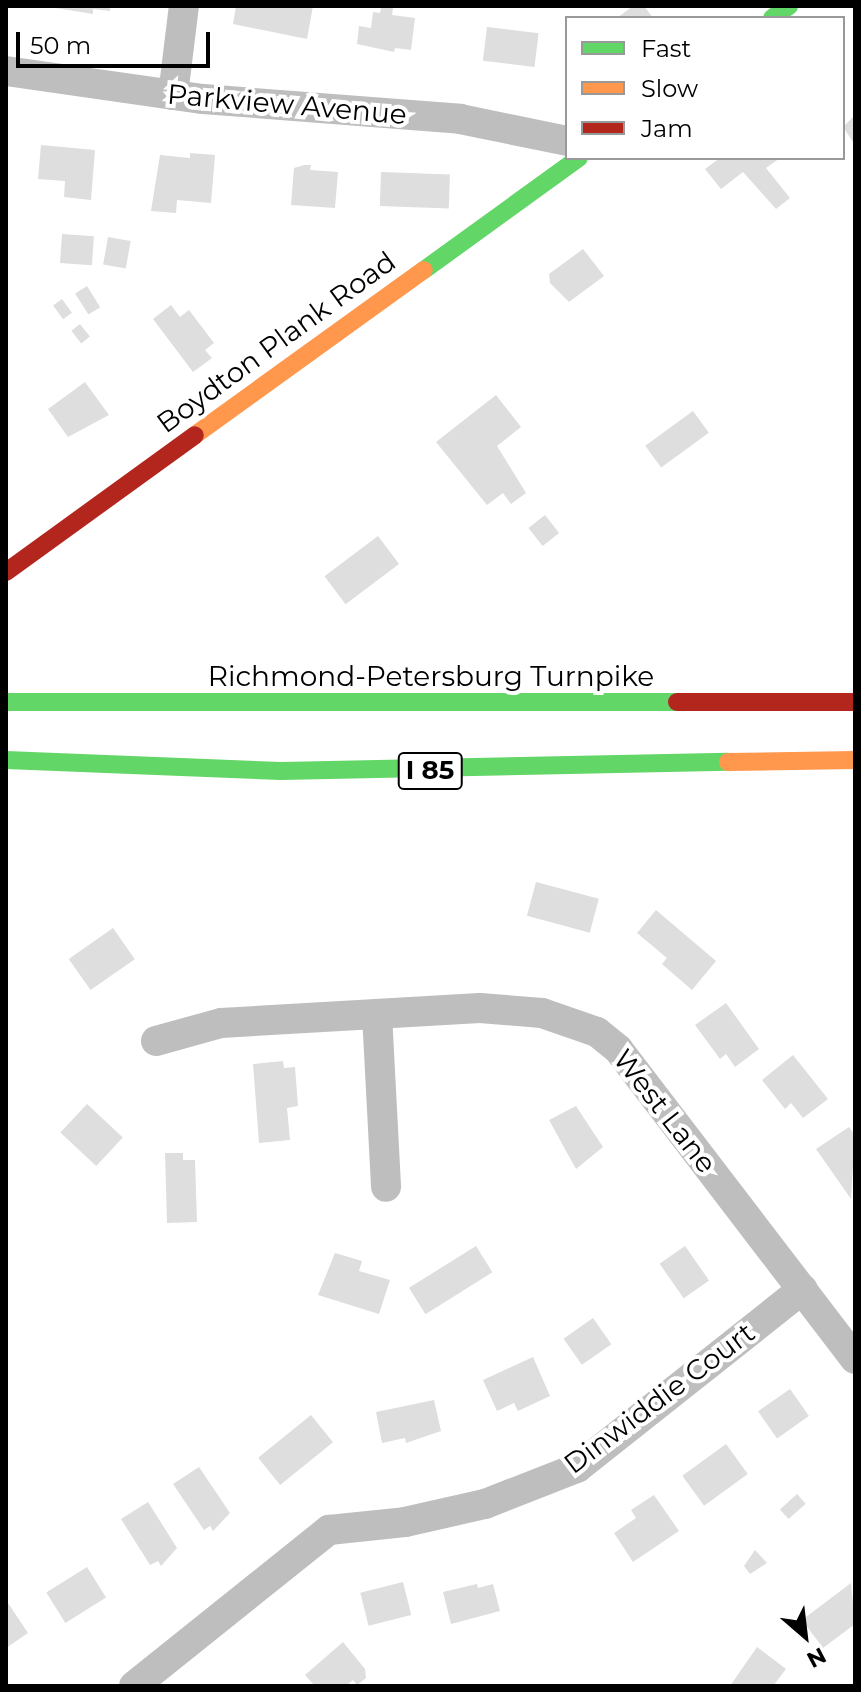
<!DOCTYPE html>
<html>
<head>
<meta charset="utf-8">
<style>
	body { margin:0 }
	#map { position:relative; width:861px; height:1692px; overflow:hidden; background:#fff; font-family:Montserrat,sans-serif }
	div>[style] { position:absolute }
	[style*='--x'] { left:calc(var(--x)*1px); top:calc(var(--y)*1px); width:calc(var(--w)*1px); rotate:calc(var(--a)*1deg) }
	.building>* { inset:0; background:#dedede; transform-origin:0 0 }
	.street>* { height:30px; margin:-15px; padding:0 15px; transform-origin:15px; border-radius:15px; background:#bebebe }
	.fast>* { height:18px; margin:-9px; padding:0 9px; transform-origin:9px; border-radius:9px; background:#63d668 }
	.slow>* { height:18px; margin:-9px; padding:0 9px; transform-origin:9px; border-radius:9px; background:#ff974d }
	.jam>* { height:18px; margin:-9px; padding:0 9px; transform-origin:9px; border-radius:9px; background:#b3261e }
	span { translate:-50% -50%; white-space:nowrap; text-align:center; line-height:1.15; -webkit-text-stroke:8px #fff; paint-order:stroke }
	.shield-label span { padding:2px 6px; background:#fff; border:2px solid; border-radius:6px; -webkit-text-stroke-width:0 }
	.shield-label { font-size:26px; color:#000; font-weight:700 }
	.street-label { font-size:28px; color:#000 }
	.frame { position:absolute; inset:0; border:8px solid #000; pointer-events:none }
	.legend { position:absolute; left:565px; top:16px; width:280px; height:144px; box-sizing:border-box; background:#fff; border:2px solid #999; margin:0; padding:10px 14px; list-style:none; font-size:24px; color:#000 }
	.legend li { display:flex; align-items:center; gap:16px; height:40px }
	.legend b { width:40px; border:2px solid #999 }
	.north { position:absolute; left:765px; top:1596px; width:80px; height:80px; -webkit-text-stroke:6px #fff; paint-order:stroke; rotate:152deg; font-size:22px; font-weight:700; line-height:32px; text-align:center; color:#000 }
	.north::after { content:''; display:block; margin:auto; width:28px; height:36px; background:#000; clip-path:polygon(50% 0,100% 100%,50% 72%,0 100%) }
	.scale { position:absolute; left:16px; top:32px; width:194px; height:36px; box-sizing:border-box; border:4px solid #000; border-top:0; padding-left:10px; font-size:24px; line-height:28px; white-space:nowrap; color:#000; -webkit-text-stroke:6px #fff; paint-order:stroke }
</style>
</head>
<body>
<div id="map">
	<div class="building">
		<div style="clip-path:polygon(43px 6px,110px 6px,110px 11px,93px 9px,93px 14px)"></div>
		<div style="clip-path:polygon(236px 6px,313px 6px,307px 39px,233px 24px)"></div>
		<div style="clip-path:polygon(381px 6px,393px 8px,392px 15px,415px 18px,411px 50px,395px 48px,394px 52px,357px 44px,359px 26px,371px 28px,373px 12px,380px 13px)"></div>
		<div style="clip-path:polygon(633px 6px,644px 6px,653px 18px,617px 18px)"></div>
		<div style="left:487px;top:27px;width:52px;height:34px;rotate:7deg"></div>
		<div style="clip-path:polygon(855px 115px,855px 145px,843px 127px)"></div>
		<div style="clip-path:polygon(41px 145px,95px 150px,91px 200px,64px 197px,65px 181px,38px 179px)"></div>
		<div style="clip-path:polygon(190px 153px,215px 155px,211px 203px,177px 200px,176px 213px,151px 211px,160px 155px,190px 158px)"></div>
		<div style="clip-path:polygon(720px 158px,780px 158px,766px 168px,790px 198px,776px 209px,743px 172px,721px 189px,705px 169px)"></div>
		<div style="clip-path:polygon(304px 165px,311px 165px,310px 170px,338px 172px,335px 208px,291px 205px,294px 168px)"></div>
		<div style="left:381px;top:172px;width:69px;height:34px;rotate:2deg"></div>
		<div style="left:62px;top:234px;width:32px;height:29px;rotate:4deg"></div>
		<div style="left:108px;top:237px;width:23px;height:28px;rotate:10deg"></div>
		<div style="clip-path:polygon(583px 249px,604px 276px,569px 302px,550px 283px,549px 274px)"></div>
		<div style="left:87px;top:286px;width:25px;height:14px;rotate:58deg"></div>
		<div style="left:62px;top:299px;width:17px;height:11px;rotate:54deg"></div>
		<div style="clip-path:polygon(171px 305px,180px 317px,189px 310px,214px 343px,205px 350px,212px 358px,193px 372px,153px 319px)"></div>
		<div style="left:80px;top:324px;width:16px;height:11px;rotate:52deg"></div>
		<div style="clip-path:polygon(85px 382px,109px 415px,68px 437px,48px 409px)"></div>
		<div style="clip-path:polygon(496px 395px,521px 427px,497px 446px,526px 493px,511px 504px,503px 493px,487px 505px,436px 442px)"></div>
		<div style="left:693px;top:411px;width:27px;height:59px;rotate:54deg"></div>
		<div style="left:545px;top:515px;width:23px;height:21px;rotate:52deg"></div>
		<div style="left:378px;top:536px;width:35px;height:67px;rotate:53deg"></div>
		<div style="left:536px;top:882px;width:65px;height:35px;rotate:15deg"></div>
		<div style="clip-path:polygon(656px 910px,716px 961px,692px 990px,662px 964px,667px 958px,637px 933px)"></div>
		<div style="left:113px;top:928px;width:38px;height:54px;rotate:55deg"></div>
		<div style="clip-path:polygon(726px 1003px,759px 1049px,735px 1067px,726px 1054px,720px 1059px,695px 1025px)"></div>
		<div style="clip-path:polygon(793px 1055px,828px 1099px,803px 1118px,791px 1103px,785px 1109px,762px 1080px)"></div>
		<div style="clip-path:polygon(283px 1061px,284px 1068px,295px 1067px,298px 1106px,287px 1108px,290px 1140px,259px 1143px,253px 1064px)"></div>
		<div style="left:87px;top:1104px;width:49px;height:39px;rotate:43deg"></div>
		<div style="clip-path:polygon(576px 1106px,603px 1147px,576px 1169px,549px 1120px)"></div>
		<div style="clip-path:polygon(849px 1127px,855px 1135px,851px 1199px,816px 1149px)"></div>
		<div style="clip-path:polygon(165px 1153px,183px 1153px,183px 1160px,195px 1160px,197px 1222px,167px 1223px)"></div>
		<div style="left:476px;top:1246px;width:31px;height:79px;rotate:58deg"></div>
		<div style="left:685px;top:1246px;width:42px;height:31px;rotate:55deg"></div>
		<div style="clip-path:polygon(335px 1253px,362px 1261px,359px 1271px,390px 1280px,379px 1314px,318px 1295px)"></div>
		<div style="left:593px;top:1318px;width:32px;height:36px;rotate:55deg"></div>
		<div style="clip-path:polygon(533px 1357px,550px 1396px,518px 1411px,514px 1403px,497px 1411px,483px 1380px)"></div>
		<div style="left:790px;top:1389px;width:33px;height:39px;rotate:55deg"></div>
		<div style="clip-path:polygon(434px 1400px,441px 1431px,406px 1443px,405px 1438px,382px 1443px,376px 1412px)"></div>
		<div style="left:311px;top:1415px;width:35px;height:68px;rotate:51deg"></div>
		<div style="left:726px;top:1444px;width:37px;height:54px;rotate:54deg"></div>
		<div style="clip-path:polygon(199px 1467px,230px 1513px,213px 1531px,210px 1526px,204px 1530px,173px 1484px)"></div>
		<div style="left:797px;top:1494px;width:13px;height:23px;rotate:48deg"></div>
		<div style="clip-path:polygon(654px 1495px,679px 1531px,633px 1562px,614px 1533px,636px 1518px,631px 1510px)"></div>
		<div style="clip-path:polygon(148px 1502px,177px 1548px,161px 1566px,158px 1561px,150px 1565px,121px 1519px)"></div>
		<div style="clip-path:polygon(755px 1550px,767px 1563px,750px 1574px,744px 1566px)"></div>
		<div style="left:87px;top:1567px;width:36px;height:48px;rotate:58deg"></div>
		<div style="left:403px;top:1582px;width:34px;height:44px;rotate:76deg"></div>
		<div style="clip-path:polygon(851px 1583px,855px 1624px,823px 1648px,802px 1620px)"></div>
		<div style="clip-path:polygon(477px 1584px,478px 1588px,493px 1584px,500px 1611px,451px 1624px,443px 1592px)"></div>
		<div style="clip-path:polygon(6px 1600px,28px 1633px,6px 1648px)"></div>
		<div style="clip-path:polygon(343px 1642px,365px 1669px,366px 1678px,357px 1685px,353px 1680px,346px 1686px,315px 1686px,305px 1675px)"></div>
		<div style="clip-path:polygon(757px 1647px,786px 1669px,773px 1686px,730px 1686px)"></div>
	</div>
	<div class="street">
		<div style="--x:6;--y:71;--w:199;--a:8.1"></div>
		<div style="--x:203;--y:99;--w:258;--a:4.4"></div>
		<div style="--x:460;--y:119;--w:109;--a:11.6"></div>
		<div style="--x:173;--y:95;--w:90;--a:-83"></div>
		<div style="--x:377;--y:1014;--w:173;--a:87"></div>
		<div style="--x:156;--y:1041;--w:67;--a:-15.5"></div>
		<div style="--x:221;--y:1023;--w:259;--a:-3.3"></div>
		<div style="--x:480;--y:1008;--w:62;--a:4.6"></div>
		<div style="--x:542;--y:1013;--w:58;--a:19.1"></div>
		<div style="--x:597;--y:1032;--w:27;--a:39"></div>
		<div style="--x:618;--y:1049;--w:390;--a:52.6"></div>
		<div style="--x:134;--y:1686;--w:250;--a:-38.7"></div>
		<div style="--x:329;--y:1530;--w:76;--a:-6"></div>
		<div style="--x:405;--y:1522;--w:82;--a:-12.7"></div>
		<div style="--x:485;--y:1504;--w:99;--a:-21.4"></div>
		<div style="--x:577;--y:1468;--w:288;--a:-38.4"></div>
	</div>
	<div class="fast">
		<div style="--x:772;--y:18;--w:21;--a:-35"></div>
		<div style="--x:424;--y:270;--w:191;--a:-35.9"></div>
		<div style="--x:6;--y:702;--w:671;--a:0"></div>
		<div style="--x:6;--y:760;--w:275;--a:2.3"></div>
		<div style="--x:281;--y:771;--w:447;--a:-1.2"></div>
	</div>
	<div class="slow">
		<div style="--x:195;--y:435;--w:282;--a:-35.8"></div>
		<div style="--x:728;--y:762;--w:127;--a:-0.9"></div>
	</div>
	<div class="jam">
		<div style="--x:6;--y:572;--w:233;--a:-35.9"></div>
		<div style="--x:677;--y:702;--w:178;--a:0"></div>
	</div>
	<div class="shield-label">
		<span style="left:430px;top:771px">I 85</span>
	</div>
	<div class="street-label">
		<span style="left:287px;top:104px;rotate:5deg">Parkview Avenue</span>
		<span style="left:276px;top:342px;rotate:-36deg">Boydton Plank Road</span>
		<span style="left:431px;top:676px">Richmond-Petersburg Turnpike</span>
		<span style="left:665px;top:1111px;rotate:52deg">West Lane</span>
		<span style="left:659px;top:1398px;rotate:-37deg">Dinwiddie Court</span>
	</div>
	<div class="frame"></div>
	<ul class="legend">
	<li><b style="height:10px;background:#63d668"></b>Fast</li>
	<li><b style="height:10px;background:#ff974d"></b>Slow</li>
	<li><b style="height:10px;background:#b3261e"></b>Jam</li>
	</ul>
	<div class="north">N</div>
	<div class="scale">50 m</div>
</div>
</body>
</html>
